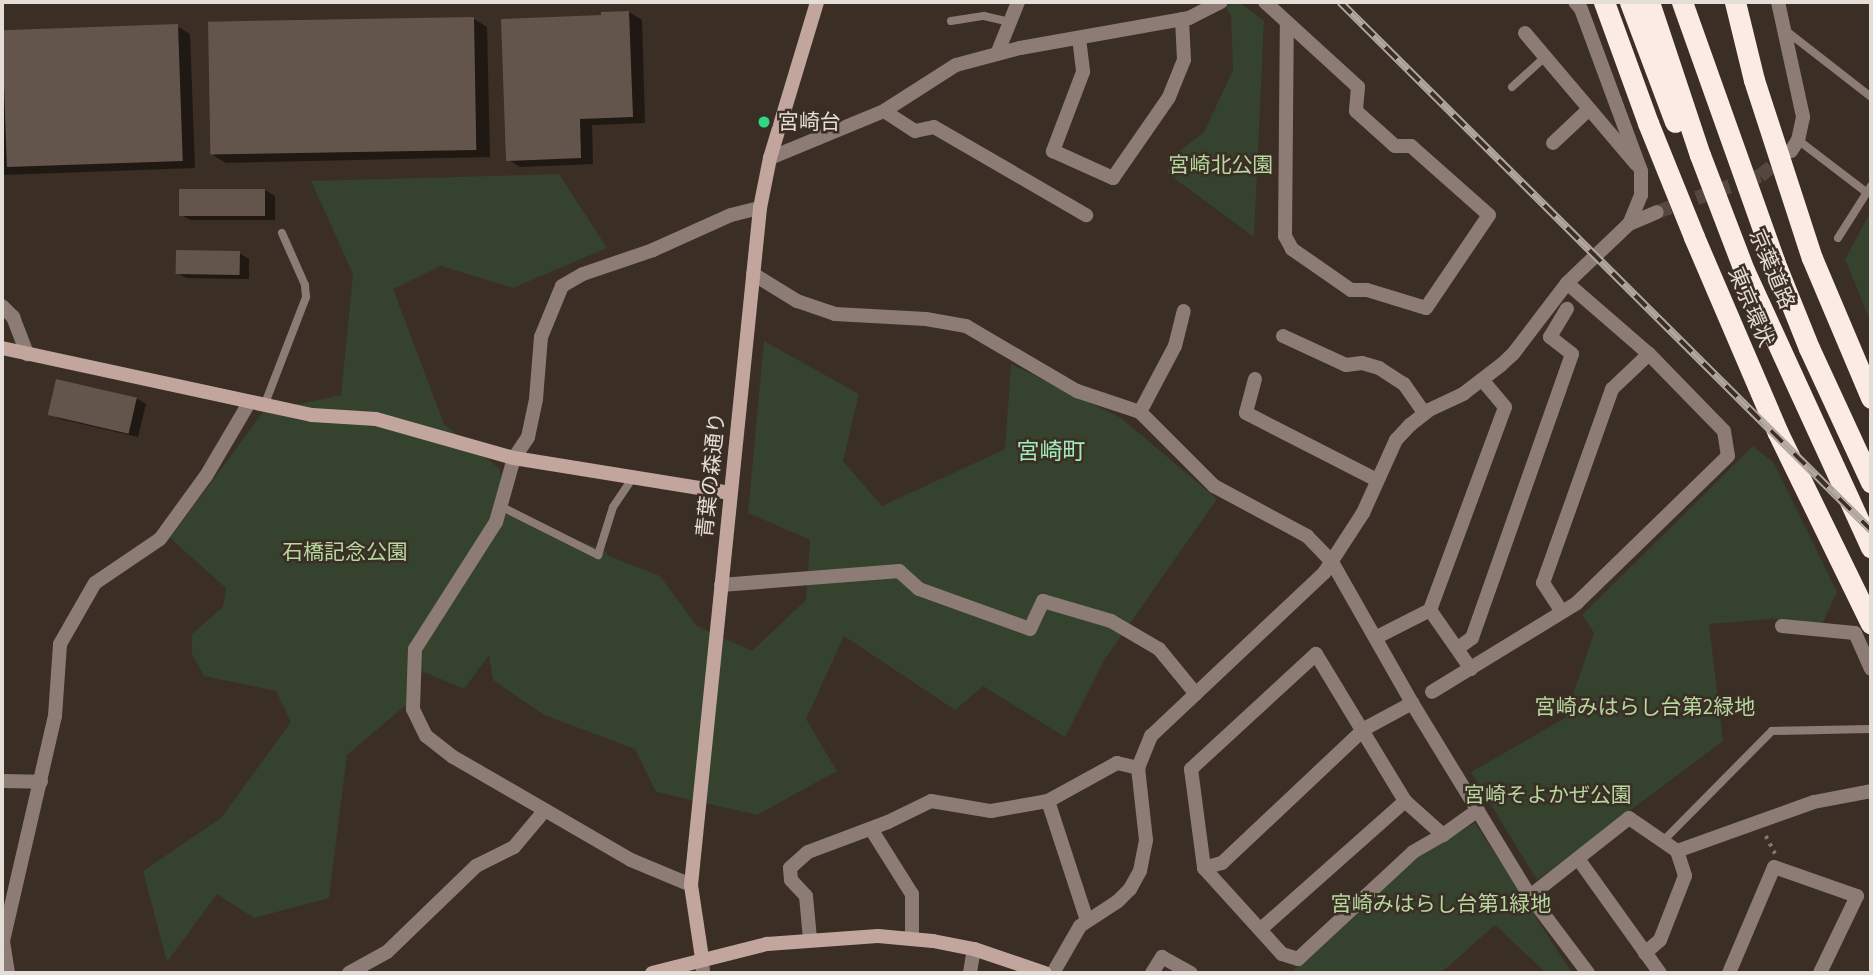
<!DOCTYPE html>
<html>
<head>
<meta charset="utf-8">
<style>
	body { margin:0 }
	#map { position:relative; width:1873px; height:975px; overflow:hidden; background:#3a2e25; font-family:"Source Sans 3","Noto Sans JP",sans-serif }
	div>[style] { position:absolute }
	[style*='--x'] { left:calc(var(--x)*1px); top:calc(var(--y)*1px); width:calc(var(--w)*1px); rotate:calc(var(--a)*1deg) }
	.green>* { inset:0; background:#35422d }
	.shadow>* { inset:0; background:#0007 }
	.building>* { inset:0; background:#64554c; transform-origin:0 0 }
	.street-tunnel>* { height:14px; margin-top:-7px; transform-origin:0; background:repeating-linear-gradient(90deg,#544840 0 14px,transparent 0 21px) }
	.path>* { height:3.5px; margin-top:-1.75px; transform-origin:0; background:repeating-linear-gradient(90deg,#827870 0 3.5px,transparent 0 8.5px) }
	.lane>* { height:8px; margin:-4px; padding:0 4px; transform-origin:4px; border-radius:4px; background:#8d7b76 }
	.street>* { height:14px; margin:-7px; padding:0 7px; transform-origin:7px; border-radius:7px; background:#8d7b76 }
	.secondary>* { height:14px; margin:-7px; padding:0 7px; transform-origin:7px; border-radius:7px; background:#c2a59d }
	.highway>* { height:21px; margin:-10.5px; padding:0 10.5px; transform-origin:10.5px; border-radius:10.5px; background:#fceae5 }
	.rail>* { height:8px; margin-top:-4px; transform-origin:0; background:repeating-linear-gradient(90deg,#3a2e25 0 16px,#b0a7a0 0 32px); box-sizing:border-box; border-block:2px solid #b0a7a0 }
	.dots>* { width:19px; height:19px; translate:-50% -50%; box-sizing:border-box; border:4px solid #3a2e25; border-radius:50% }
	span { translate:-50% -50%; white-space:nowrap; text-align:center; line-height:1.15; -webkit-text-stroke:5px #3a2e25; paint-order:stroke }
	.poi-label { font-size:21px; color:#e5ddd7 }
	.left { translate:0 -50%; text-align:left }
	.park-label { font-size:21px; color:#b7d89f }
	.street-label { font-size:21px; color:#e5ddd7 }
	.neighbourhood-label { font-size:23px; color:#a2edbc }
	.frame { position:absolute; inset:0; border:4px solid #e5ddd7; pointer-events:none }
</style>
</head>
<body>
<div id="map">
	<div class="green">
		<div style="clip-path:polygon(1235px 2px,1239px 2px,1264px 21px,1254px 237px,1167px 173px,1173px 156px,1204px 132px,1233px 70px,1231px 15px,1225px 7px)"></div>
		<div style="clip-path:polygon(559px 174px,607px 248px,513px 288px,441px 266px,393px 289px,444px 424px,500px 469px,503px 513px,604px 550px,609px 556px,660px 576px,697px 626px,752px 651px,806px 600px,810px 540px,748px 513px,764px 341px,859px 394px,843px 461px,882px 506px,1005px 449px,1011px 364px,1121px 418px,1217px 499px,1105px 659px,1065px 737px,983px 686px,955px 710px,844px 636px,806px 719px,837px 771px,757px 815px,656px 792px,635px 749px,544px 715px,493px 680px,489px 655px,464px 689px,410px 666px,406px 705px,347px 755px,329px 898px,254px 918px,217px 894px,167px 962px,143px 871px,221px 818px,291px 722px,276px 691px,204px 676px,192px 654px,192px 634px,223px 607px,226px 588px,170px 538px,263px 412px,341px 395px,353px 274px,311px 181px)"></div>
		<div style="clip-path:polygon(1871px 211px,1871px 323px,1845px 259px)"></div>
		<div style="clip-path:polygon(1753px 446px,1774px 463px,1837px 592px,1822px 624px,1772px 619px,1709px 624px,1723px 741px,1537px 880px,1471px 772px,1565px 718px,1594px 633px,1582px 615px)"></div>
		<div style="clip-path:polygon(1475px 823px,1572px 973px,1546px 973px,1495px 925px,1441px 973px,1290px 973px,1411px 861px)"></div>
	</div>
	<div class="shadow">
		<div style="clip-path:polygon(629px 12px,642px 20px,645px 123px,592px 125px,593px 164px,520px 167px,507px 159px,603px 17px)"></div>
		<div style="clip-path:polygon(474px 19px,487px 27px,490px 157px,226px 163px,213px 155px)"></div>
		<div style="clip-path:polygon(177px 26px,190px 34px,195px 168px,2px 175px,2px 31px)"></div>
		<div style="clip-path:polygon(265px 190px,275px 196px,275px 220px,191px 220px,181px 215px)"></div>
		<div style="clip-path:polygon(239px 253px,249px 259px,249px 279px,187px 278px,177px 273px)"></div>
		<div style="clip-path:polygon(136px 398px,146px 404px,138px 437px,60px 419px,50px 414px)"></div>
	</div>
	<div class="building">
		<div style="clip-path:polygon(629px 11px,633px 117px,580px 119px,581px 158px,506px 161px,501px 19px,601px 15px,601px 12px)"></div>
		<div style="left:474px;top:17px;width:133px;height:266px;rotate:89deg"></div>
		<div style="left:178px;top:24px;width:137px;height:176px;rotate:88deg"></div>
		<div style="left:179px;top:189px;width:86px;height:27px"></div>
		<div style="left:176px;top:250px;width:64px;height:24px;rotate:1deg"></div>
		<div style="left:56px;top:379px;width:83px;height:37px;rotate:13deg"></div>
	</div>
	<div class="street-tunnel">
		<div style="--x:1657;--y:212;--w:109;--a:-19.3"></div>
		<div style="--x:1760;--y:176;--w:33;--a:-39"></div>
	</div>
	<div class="path">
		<div style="--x:1766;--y:836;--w:20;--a:63"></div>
	</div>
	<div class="lane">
		<div style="--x:951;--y:21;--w:33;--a:-9"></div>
		<div style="--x:984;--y:16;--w:27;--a:13"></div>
		<div style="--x:1785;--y:30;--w:109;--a:37.9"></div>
		<div style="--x:1512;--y:87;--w:45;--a:-42.3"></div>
		<div style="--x:1798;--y:140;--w:86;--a:37.4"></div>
		<div style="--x:1838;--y:238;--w:62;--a:-57.6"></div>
		<div style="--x:264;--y:406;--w:117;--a:-68.9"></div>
		<div style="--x:306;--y:297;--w:12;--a:-95"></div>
		<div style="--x:305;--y:285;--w:57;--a:-113.9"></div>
		<div style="--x:500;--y:506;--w:110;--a:26.6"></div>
		<div style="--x:598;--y:555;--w:50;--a:-72.6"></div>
		<div style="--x:613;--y:507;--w:36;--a:-56"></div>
		<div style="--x:1662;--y:842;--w:156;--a:-45.3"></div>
		<div style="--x:1772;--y:731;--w:99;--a:-1.2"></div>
	</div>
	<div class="street">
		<div style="--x:1265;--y:2;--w:126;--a:42.4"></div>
		<div style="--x:1358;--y:87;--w:24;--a:95"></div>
		<div style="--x:1356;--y:111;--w:52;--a:41.9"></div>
		<div style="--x:1395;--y:146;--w:16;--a:0"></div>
		<div style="--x:1411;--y:146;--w:104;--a:41.5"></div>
		<div style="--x:1489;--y:215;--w:112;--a:124.1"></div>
		<div style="--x:1426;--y:308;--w:62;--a:-163"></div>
		<div style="--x:1367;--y:290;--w:16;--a:180"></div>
		<div style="--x:1351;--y:290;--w:72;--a:-145.2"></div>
		<div style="--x:1292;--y:249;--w:15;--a:-118"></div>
		<div style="--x:1285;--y:236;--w:213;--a:-89.5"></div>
		<div style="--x:1575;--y:2;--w:9;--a:49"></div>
		<div style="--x:1581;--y:9;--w:173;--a:69.7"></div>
		<div style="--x:1641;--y:171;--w:24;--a:90"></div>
		<div style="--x:1641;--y:195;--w:31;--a:112"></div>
		<div style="--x:1778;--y:2;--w:118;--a:77.7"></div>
		<div style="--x:1803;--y:117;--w:24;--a:102"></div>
		<div style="--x:1798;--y:140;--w:13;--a:122"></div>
		<div style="--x:1525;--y:33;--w:172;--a:49.7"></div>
		<div style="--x:1079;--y:38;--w:34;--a:83"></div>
		<div style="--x:1083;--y:72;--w:85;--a:110.8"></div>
		<div style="--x:1053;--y:151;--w:66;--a:24.2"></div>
		<div style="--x:1113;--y:178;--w:98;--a:-55.3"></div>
		<div style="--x:1169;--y:97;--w:40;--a:-68"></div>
		<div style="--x:1184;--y:60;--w:41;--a:-92.8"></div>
		<div style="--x:997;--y:54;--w:56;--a:-68"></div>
		<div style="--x:884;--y:111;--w:37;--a:33"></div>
		<div style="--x:915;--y:131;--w:19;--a:-12"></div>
		<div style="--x:934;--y:127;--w:176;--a:30.1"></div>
		<div style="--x:1553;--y:143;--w:48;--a:-43.3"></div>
		<div style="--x:770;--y:158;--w:123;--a:-22.4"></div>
		<div style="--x:884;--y:111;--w:85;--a:-32.6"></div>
		<div style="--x:956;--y:65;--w:66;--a:-14.9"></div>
		<div style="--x:1020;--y:48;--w:172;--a:-10.1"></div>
		<div style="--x:1189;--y:18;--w:36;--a:-27"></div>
		<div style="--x:753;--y:274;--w:52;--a:31.5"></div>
		<div style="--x:797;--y:301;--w:40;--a:18.9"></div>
		<div style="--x:835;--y:314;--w:91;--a:3.1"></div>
		<div style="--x:926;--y:319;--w:41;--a:9.9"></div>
		<div style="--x:966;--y:326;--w:129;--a:30.4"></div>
		<div style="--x:1077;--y:391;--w:66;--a:18.4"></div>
		<div style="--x:1140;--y:412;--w:105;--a:45"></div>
		<div style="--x:1214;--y:486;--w:106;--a:28.3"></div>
		<div style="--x:1307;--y:536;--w:36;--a:46"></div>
		<div style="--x:1332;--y:562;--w:162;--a:60.4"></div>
		<div style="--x:1412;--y:703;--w:226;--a:58.6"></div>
		<div style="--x:1530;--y:896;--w:96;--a:53"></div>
		<div style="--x:1567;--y:283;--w:86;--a:-43.6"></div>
		<div style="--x:1629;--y:224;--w:30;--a:-23"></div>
		<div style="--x:2;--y:306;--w:16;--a:45"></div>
		<div style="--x:13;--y:317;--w:40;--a:69"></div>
		<div style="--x:1283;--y:336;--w:69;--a:24.7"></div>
		<div style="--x:1346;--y:365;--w:16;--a:-7"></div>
		<div style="--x:1362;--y:363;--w:18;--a:16"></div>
		<div style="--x:1379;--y:368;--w:30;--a:33"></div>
		<div style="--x:1404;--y:384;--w:35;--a:55"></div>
		<div style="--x:1255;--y:379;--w:35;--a:105"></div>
		<div style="--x:1246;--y:413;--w:147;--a:27.1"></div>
		<div style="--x:1140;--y:412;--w:75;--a:-62.1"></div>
		<div style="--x:1175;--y:346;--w:36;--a:-76"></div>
		<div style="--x:721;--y:585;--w:179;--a:-4.5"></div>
		<div style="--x:899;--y:571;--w:27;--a:42"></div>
		<div style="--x:919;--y:589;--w:118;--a:19.8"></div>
		<div style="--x:1030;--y:629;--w:31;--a:-65"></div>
		<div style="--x:1043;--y:601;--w:71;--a:16.4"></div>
		<div style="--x:1111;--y:621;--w:56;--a:30.3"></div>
		<div style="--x:1159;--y:649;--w:58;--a:50.6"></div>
		<div style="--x:1430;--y:610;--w:72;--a:55.2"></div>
		<div style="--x:1562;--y:612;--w:35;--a:-123"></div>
		<div style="--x:1543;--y:583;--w:206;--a:-70.4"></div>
		<div style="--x:1612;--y:389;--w:51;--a:-43.4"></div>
		<div style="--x:1782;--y:626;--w:73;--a:5.5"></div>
		<div style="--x:1855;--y:633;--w:39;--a:66"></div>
		<div style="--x:1377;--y:637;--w:59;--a:-27"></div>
		<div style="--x:1430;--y:610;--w:216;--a:-69.7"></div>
		<div style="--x:1505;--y:407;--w:34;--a:-130"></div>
		<div style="--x:1458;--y:648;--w:17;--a:-36"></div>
		<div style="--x:1472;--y:638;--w:301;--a:-70.6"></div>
		<div style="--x:1572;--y:354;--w:28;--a:-142"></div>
		<div style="--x:1550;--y:337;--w:33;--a:-59"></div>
		<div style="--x:2;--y:781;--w:39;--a:1"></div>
		<div style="--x:1048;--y:801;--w:125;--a:71.9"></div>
		<div style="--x:871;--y:829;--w:77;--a:57.8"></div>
		<div style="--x:912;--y:894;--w:44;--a:90"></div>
		<div style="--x:1443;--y:835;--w:51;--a:-138.2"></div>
		<div style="--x:1405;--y:801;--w:172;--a:-121.2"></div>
		<div style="--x:1316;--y:654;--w:170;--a:137.4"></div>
		<div style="--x:1191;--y:769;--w:100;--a:82.5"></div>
		<div style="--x:1204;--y:868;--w:116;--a:47.8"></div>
		<div style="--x:1282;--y:954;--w:17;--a:17"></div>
		<div style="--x:1298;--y:959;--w:157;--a:-42.9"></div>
		<div style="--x:1413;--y:852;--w:34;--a:-30"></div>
		<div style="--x:1443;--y:835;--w:43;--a:-35.5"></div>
		<div style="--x:1677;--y:851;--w:145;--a:-19.7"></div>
		<div style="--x:1814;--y:802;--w:58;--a:-10.9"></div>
		<div style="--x:1579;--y:860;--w:139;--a:54.4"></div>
		<div style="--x:1204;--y:868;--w:19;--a:-16"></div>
		<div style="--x:1222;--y:863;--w:195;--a:-43.3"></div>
		<div style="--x:1364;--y:729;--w:55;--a:-28.4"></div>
		<div style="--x:691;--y:885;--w:65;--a:-157.4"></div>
		<div style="--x:631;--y:860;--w:206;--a:-149.9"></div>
		<div style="--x:453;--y:757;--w:34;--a:-142"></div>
		<div style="--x:426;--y:736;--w:30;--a:-116"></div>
		<div style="--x:413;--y:709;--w:60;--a:-88.1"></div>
		<div style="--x:415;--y:649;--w:151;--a:-57.5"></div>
		<div style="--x:496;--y:522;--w:66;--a:-74.3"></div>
		<div style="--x:514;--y:458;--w:25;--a:-56"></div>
		<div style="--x:528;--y:437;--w:39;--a:-78"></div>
		<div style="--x:536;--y:399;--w:62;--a:-85.4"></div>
		<div style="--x:541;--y:337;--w:55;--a:-67.6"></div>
		<div style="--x:562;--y:286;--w:24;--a:-30"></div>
		<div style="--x:583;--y:274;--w:74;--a:-18.9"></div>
		<div style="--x:653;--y:250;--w:85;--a:-24.2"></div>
		<div style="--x:731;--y:215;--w:30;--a:-14"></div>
		<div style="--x:1530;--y:896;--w:126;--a:-38.2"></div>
		<div style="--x:1629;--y:818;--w:58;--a:34.5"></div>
		<div style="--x:1677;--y:851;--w:26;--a:72"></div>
		<div style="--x:1685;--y:876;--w:69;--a:111.3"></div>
		<div style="--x:1660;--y:940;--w:20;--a:139"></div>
		<div style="--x:1261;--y:929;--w:193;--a:-41.6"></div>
		<div style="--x:810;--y:939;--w:43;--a:-95.3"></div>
		<div style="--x:806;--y:896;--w:22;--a:-133"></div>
		<div style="--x:791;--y:880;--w:12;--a:-95"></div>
		<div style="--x:790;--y:868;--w:24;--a:-42"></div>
		<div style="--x:808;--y:852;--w:85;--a:-20.6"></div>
		<div style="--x:888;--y:822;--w:48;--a:-26"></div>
		<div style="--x:931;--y:801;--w:61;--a:9.5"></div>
		<div style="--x:991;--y:811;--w:58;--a:-10"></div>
		<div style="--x:1048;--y:801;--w:79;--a:-28.8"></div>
		<div style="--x:1117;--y:763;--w:22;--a:13"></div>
		<div style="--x:702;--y:958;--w:15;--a:86"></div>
		<div style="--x:8;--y:973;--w:32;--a:-99"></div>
		<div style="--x:3;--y:941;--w:231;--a:-77"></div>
		<div style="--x:55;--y:716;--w:72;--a:-86"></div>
		<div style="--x:60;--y:644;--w:70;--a:-60.2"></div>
		<div style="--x:95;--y:583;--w:78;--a:-34.1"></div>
		<div style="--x:160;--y:539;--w:78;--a:-53.9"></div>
		<div style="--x:206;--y:476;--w:85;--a:-59.5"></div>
		<div style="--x:349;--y:973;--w:43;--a:-28.9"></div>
		<div style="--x:387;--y:952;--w:124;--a:-44"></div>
		<div style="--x:476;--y:866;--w:42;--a:-26.6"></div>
		<div style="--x:514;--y:847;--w:48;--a:-50"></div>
		<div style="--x:970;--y:973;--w:24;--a:-81"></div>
		<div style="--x:1053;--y:973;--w:54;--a:-60.1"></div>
		<div style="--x:1080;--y:926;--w:45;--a:-33.3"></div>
		<div style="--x:1118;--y:901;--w:17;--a:-45"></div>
		<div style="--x:1130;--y:889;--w:21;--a:-61"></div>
		<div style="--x:1140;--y:871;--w:32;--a:-79"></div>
		<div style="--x:1146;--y:840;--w:72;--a:-96.3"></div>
		<div style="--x:1138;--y:768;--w:35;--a:-68"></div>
		<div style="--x:1151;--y:736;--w:238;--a:-43.3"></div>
		<div style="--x:1324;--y:573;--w:72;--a:-57"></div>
		<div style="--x:1363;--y:513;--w:80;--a:-65.7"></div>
		<div style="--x:1396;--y:440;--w:21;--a:-47"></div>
		<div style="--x:1410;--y:425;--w:24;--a:-38"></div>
		<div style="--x:1429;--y:410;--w:38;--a:-25"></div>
		<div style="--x:1463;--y:394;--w:48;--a:-37.3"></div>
		<div style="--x:1501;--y:365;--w:16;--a:-43"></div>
		<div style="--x:1513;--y:354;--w:89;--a:-52.7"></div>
		<div style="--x:1567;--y:283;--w:108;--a:40.9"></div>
		<div style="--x:1649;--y:354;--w:107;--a:45.8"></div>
		<div style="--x:1724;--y:431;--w:25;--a:81"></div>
		<div style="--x:1728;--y:456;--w:211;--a:135.8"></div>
		<div style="--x:1577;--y:603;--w:170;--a:148.5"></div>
		<div style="--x:1152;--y:973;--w:19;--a:-58"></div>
		<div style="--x:1162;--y:957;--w:33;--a:29"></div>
		<div style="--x:1729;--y:973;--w:115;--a:-67"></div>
		<div style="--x:1774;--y:867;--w:88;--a:19.3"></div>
		<div style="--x:1857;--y:896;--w:85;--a:115.7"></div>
	</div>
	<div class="secondary">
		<div style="--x:2;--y:348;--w:317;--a:12.2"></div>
		<div style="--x:312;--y:415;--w:64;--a:3.6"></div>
		<div style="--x:376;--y:419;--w:143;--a:15.8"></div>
		<div style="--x:514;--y:458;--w:219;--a:9.2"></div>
		<div style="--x:702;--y:958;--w:74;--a:-98.6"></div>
		<div style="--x:691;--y:885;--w:681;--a:-84.18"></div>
		<div style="--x:760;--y:208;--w:51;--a:-78.7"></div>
		<div style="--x:770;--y:158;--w:163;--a:-73.2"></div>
		<div style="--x:652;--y:973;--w:119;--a:-14.2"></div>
		<div style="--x:767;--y:944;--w:111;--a:-4.1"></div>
		<div style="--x:878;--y:936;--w:55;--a:5.2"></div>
		<div style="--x:933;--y:941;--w:42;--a:11"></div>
		<div style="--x:974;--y:949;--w:75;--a:18.7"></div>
	</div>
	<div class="highway">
		<div style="--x:1604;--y:2;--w:129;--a:70"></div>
		<div style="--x:1648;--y:123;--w:123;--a:68"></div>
		<div style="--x:1694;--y:237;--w:213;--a:66.8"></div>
		<div style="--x:1778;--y:433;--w:212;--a:64"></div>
		<div style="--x:1630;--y:2;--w:128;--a:69.4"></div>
		<div style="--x:1649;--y:2;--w:161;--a:71.6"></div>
		<div style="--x:1700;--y:155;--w:123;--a:69.1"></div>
		<div style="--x:1744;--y:270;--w:305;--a:65.4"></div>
		<div style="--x:1682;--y:2;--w:275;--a:70.4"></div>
		<div style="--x:1774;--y:261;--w:94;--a:68.1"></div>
		<div style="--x:1809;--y:348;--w:148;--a:65.2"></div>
		<div style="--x:1735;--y:2;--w:80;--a:76.3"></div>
		<div style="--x:1754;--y:80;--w:187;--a:72"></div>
		<div style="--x:1812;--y:258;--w:152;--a:67.1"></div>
	</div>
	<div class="rail">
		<div style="--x:1340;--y:2;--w:749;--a:44.84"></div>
	</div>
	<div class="dots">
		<div style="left:764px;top:122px;background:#2fd883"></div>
	</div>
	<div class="poi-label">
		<span class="left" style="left:778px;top:122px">宮崎台</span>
	</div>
	<div class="park-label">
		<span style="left:1221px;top:165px">宮崎北公園</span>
		<span style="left:345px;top:552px">石橋記念公園</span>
		<span style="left:1645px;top:707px">宮崎みはらし台第2緑地</span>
		<span style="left:1548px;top:795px">宮崎そよかぜ公園</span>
		<span style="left:1441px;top:904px">宮崎みはらし台第1緑地</span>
	</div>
	<div class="street-label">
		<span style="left:1772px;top:269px;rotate:67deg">京葉道路</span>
		<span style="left:1751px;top:307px;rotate:67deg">東京環状</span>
		<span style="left:711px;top:475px;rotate:-84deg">青葉の森通り</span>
	</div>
	<div class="neighbourhood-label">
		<span style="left:1051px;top:452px">宮崎町</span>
	</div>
	<div class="frame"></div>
</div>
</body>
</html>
